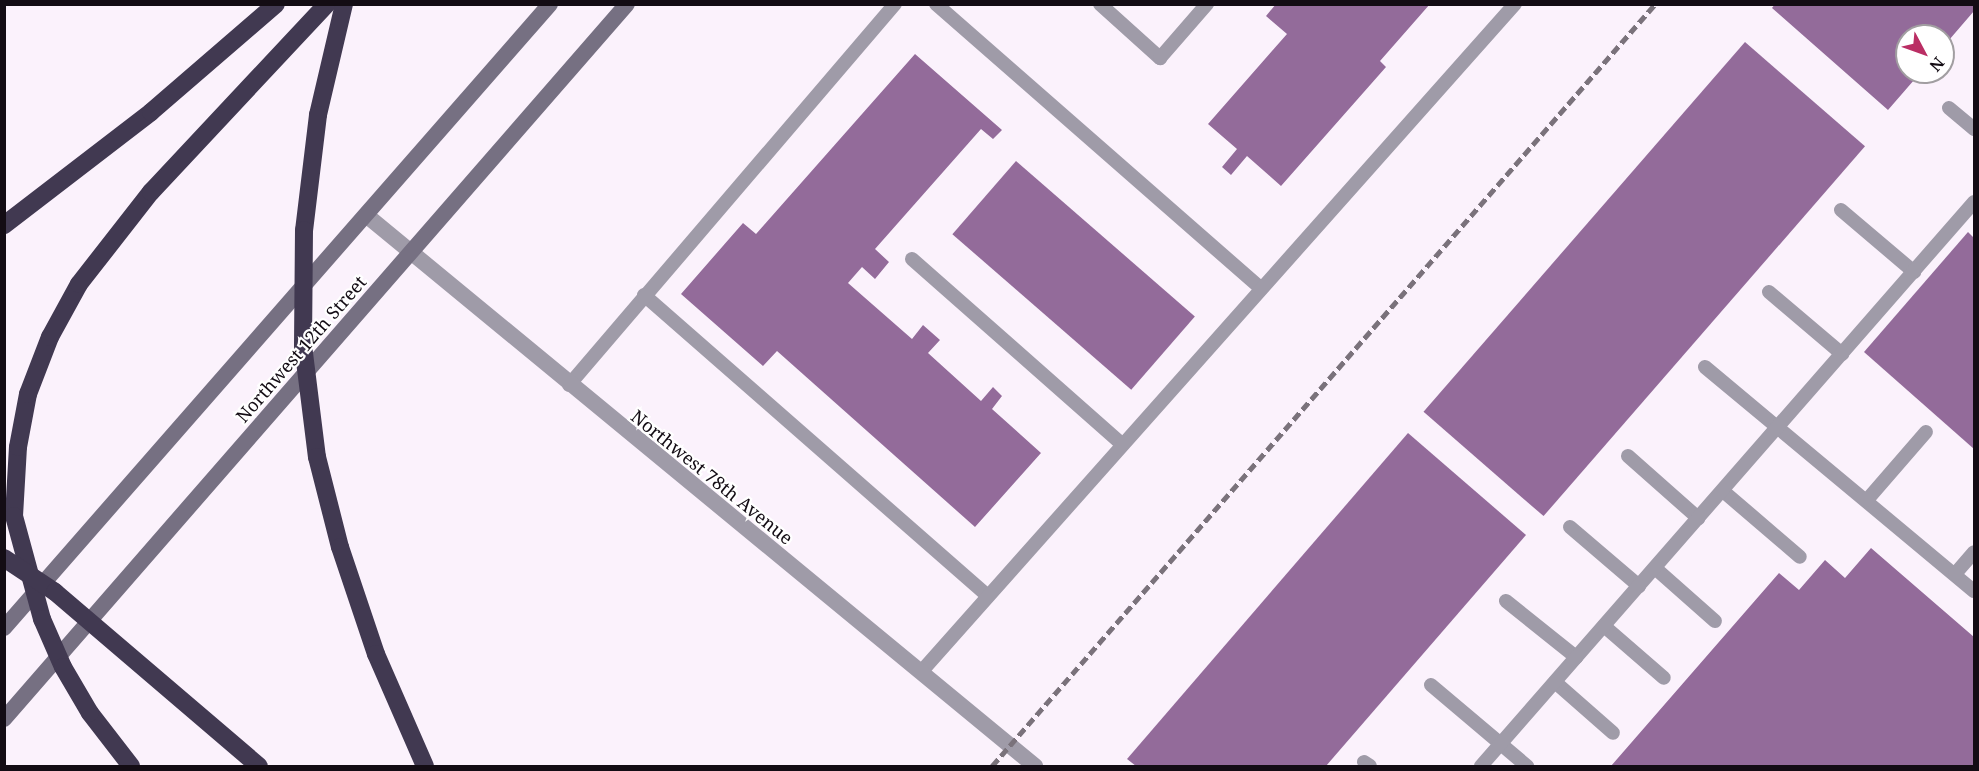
<!DOCTYPE html>
<html>
<head>
<meta charset="utf-8">
<style>
	body { margin:0 }
	#map { position:relative; width:1979px; height:771px; overflow:hidden; background:#fbf2fc; font-family:"Noto Serif",serif }
	div>[style] { position:absolute }
	[style*='--x'] { left:calc(var(--x)*1px); top:calc(var(--y)*1px); width:calc(var(--w)*1px); rotate:calc(var(--a)*1deg) }
	.building>* { inset:0; background:#936b9a; transform-origin:0 0 }
	.service>* { height:14px; margin:-7px; padding:0 7px; transform-origin:7px; border-radius:7px; background:#9f9ba8 }
	.minor>* { height:16px; margin:-8px; padding:0 8px; transform-origin:8px; border-radius:8px; background:#9f9ba8 }
	.secondary>* { height:16px; margin:-8px; padding:0 8px; transform-origin:8px; border-radius:8px; background:#767082 }
	.motorway>* { height:18px; margin:-9px; padding:0 9px; transform-origin:9px; border-radius:9px; background:#413951 }
	.rail>* { height:4.5px; margin-top:-2.25px; transform-origin:0; background:repeating-linear-gradient(90deg,#7a727b 0 9px,transparent 0 13.5px) }
	.motorway-bridge>* { height:18px; margin:-9px; padding:0 9px; transform-origin:9px; border-radius:9px; background:#413951 }
	span { translate:-50% -50%; white-space:nowrap; text-align:center; line-height:1.15; -webkit-text-stroke:4.5px #fff; paint-order:stroke }
	.street-label { font-size:18px; color:#130c14 }
	.frame { position:absolute; inset:0; border:6px solid #130c14; pointer-events:none }
	.north { position:absolute; left:1895px; top:24px; width:60px; height:60px; box-sizing:border-box; background:#fff; border:2px solid #a19ea1; border-radius:50%; rotate:131deg; font-size:16px; font-weight:700; line-height:24px; text-align:center; color:#130c14 }
	.north::after { content:''; display:block; margin:auto; width:21px; height:27px; background:#ba2e64; clip-path:polygon(50% 0,100% 100%,50% 72%,0 100%) }
</style>
</head>
<body>
<div id="map">
	<div class="building">
		<div style="clip-path:polygon(1276px 4px,1430px 4px,1380px 61px,1386px 67px,1281px 186px,1247px 156px,1231px 175px,1222px 167px,1237px 149px,1208px 124px,1287px 34px,1266px 16px)"></div>
		<div style="clip-path:polygon(1775px 4px,1974px 4px,1974px 11px,1943px 47px,1943px 36px,1907px 36px,1907px 72px,1921px 72px,1888px 110px,1772px 8px)"></div>
		<div style="left:1745px;top:42px;width:159px;height:490px;rotate:41deg"></div>
		<div style="clip-path:polygon(915px 54px,1002px 130px,993px 139px,981px 129px,875px 249px,889px 262px,875px 279px,862px 267px,848px 283px,912px 339px,923px 325px,940px 340px,928px 353px,981px 401px,993px 387px,1002px 396px,992px 409px,1041px 453px,975px 527px,777px 351px,763px 366px,681px 294px,743px 223px,756px 234px)"></div>
		<div style="left:1016px;top:161px;width:237px;height:97px;rotate:41deg"></div>
		<div style="clip-path:polygon(1968px 232px,1974px 238px,1974px 449px,1864px 352px)"></div>
		<div style="clip-path:polygon(1408px 433px,1526px 535px,1326px 766px,1136px 766px,1127px 759px)"></div>
		<div style="clip-path:polygon(1871px 548px,1974px 637px,1974px 766px,1611px 766px,1779px 573px,1799px 590px,1825px 560px,1845px 578px)"></div>
	</div>
	<div class="service">
		<div style="--x:936;--y:4;--w:432;--a:41.2"></div>
		<div style="--x:1100;--y:4;--w:81;--a:42"></div>
		<div style="--x:1160;--y:58;--w:72;--a:-49"></div>
		<div style="--x:1949;--y:108;--w:33;--a:40"></div>
		<div style="--x:1841;--y:210;--w:96;--a:40.3"></div>
		<div style="--x:912;--y:259;--w:280;--a:41.4"></div>
		<div style="--x:1769;--y:292;--w:96;--a:40.3"></div>
		<div style="--x:644;--y:295;--w:457;--a:41.2"></div>
		<div style="--x:1705;--y:367;--w:350;--a:39.8"></div>
		<div style="--x:569;--y:385;--w:501;--a:-49.45"></div>
		<div style="--x:1628;--y:456;--w:94;--a:41.5"></div>
		<div style="--x:1723;--y:491;--w:101;--a:40.6"></div>
		<div style="--x:1867;--y:500;--w:90;--a:-49.1"></div>
		<div style="--x:1570;--y:527;--w:91;--a:40.5"></div>
		<div style="--x:1655;--y:568;--w:80;--a:41.5"></div>
		<div style="--x:1955;--y:574;--w:29;--a:-49"></div>
		<div style="--x:1506;--y:601;--w:90;--a:38.7"></div>
		<div style="--x:1604;--y:626;--w:79;--a:40.9"></div>
		<div style="--x:921;--y:672;--w:894;--a:-48.36"></div>
		<div style="--x:1555;--y:682;--w:77;--a:41.3"></div>
		<div style="--x:1431;--y:685;--w:126;--a:40.2"></div>
		<div style="--x:1364;--y:762;--w:7;--a:34"></div>
		<div style="--x:1481;--y:766;--w:749;--a:-48.84"></div>
	</div>
	<div class="minor">
		<div style="--x:366;--y:215;--w:867;--a:39.48"></div>
	</div>
	<div class="secondary">
		<div style="--x:4;--y:628;--w:829;--a:-48.81"></div>
		<div style="--x:4;--y:719;--w:948;--a:-48.93"></div>
	</div>
	<div class="motorway">
		<div style="--x:4;--y:225;--w:185;--a:-37.5"></div>
		<div style="--x:151;--y:112;--w:165;--a:-40.8"></div>
		<div style="--x:14;--y:516;--w:69;--a:-86.7"></div>
		<div style="--x:18;--y:447;--w:54;--a:-79.3"></div>
		<div style="--x:28;--y:394;--w:61;--a:-68.9"></div>
		<div style="--x:50;--y:337;--w:60;--a:-61.3"></div>
		<div style="--x:79;--y:284;--w:117;--a:-52"></div>
		<div style="--x:151;--y:192;--w:258;--a:-46.9"></div>
		<div style="--x:90;--y:713;--w:67;--a:52.3"></div>
	</div>
	<div class="rail">
		<div style="--x:992;--y:766;--w:1010;--a:-48.97"></div>
	</div>
	<div class="motorway-bridge">
		<div style="--x:344;--y:4;--w:114;--a:103.2"></div>
		<div style="--x:318;--y:115;--w:116;--a:96.9"></div>
		<div style="--x:304;--y:230;--w:115;--a:90.5"></div>
		<div style="--x:303;--y:345;--w:113;--a:82.9"></div>
		<div style="--x:317;--y:457;--w:93;--a:75.7"></div>
		<div style="--x:340;--y:547;--w:113;--a:71.4"></div>
		<div style="--x:376;--y:654;--w:122;--a:66.4"></div>
		<div style="--x:14;--y:516;--w:107;--a:74.8"></div>
		<div style="--x:42;--y:619;--w:52;--a:66.4"></div>
		<div style="--x:63;--y:667;--w:53;--a:59.6"></div>
		<div style="--x:4;--y:558;--w:61;--a:33.7"></div>
		<div style="--x:55;--y:592;--w:268;--a:40.5"></div>
	</div>
	<div class="street-label">
		<span style="left:301px;top:349px;rotate:-49deg">Northwest 12th Street</span>
		<span style="left:712px;top:477px;rotate:39deg">Northwest 78th Avenue</span>
	</div>
	<div class="frame"></div>
	<div class="north">N</div>
</div>
</body>
</html>
